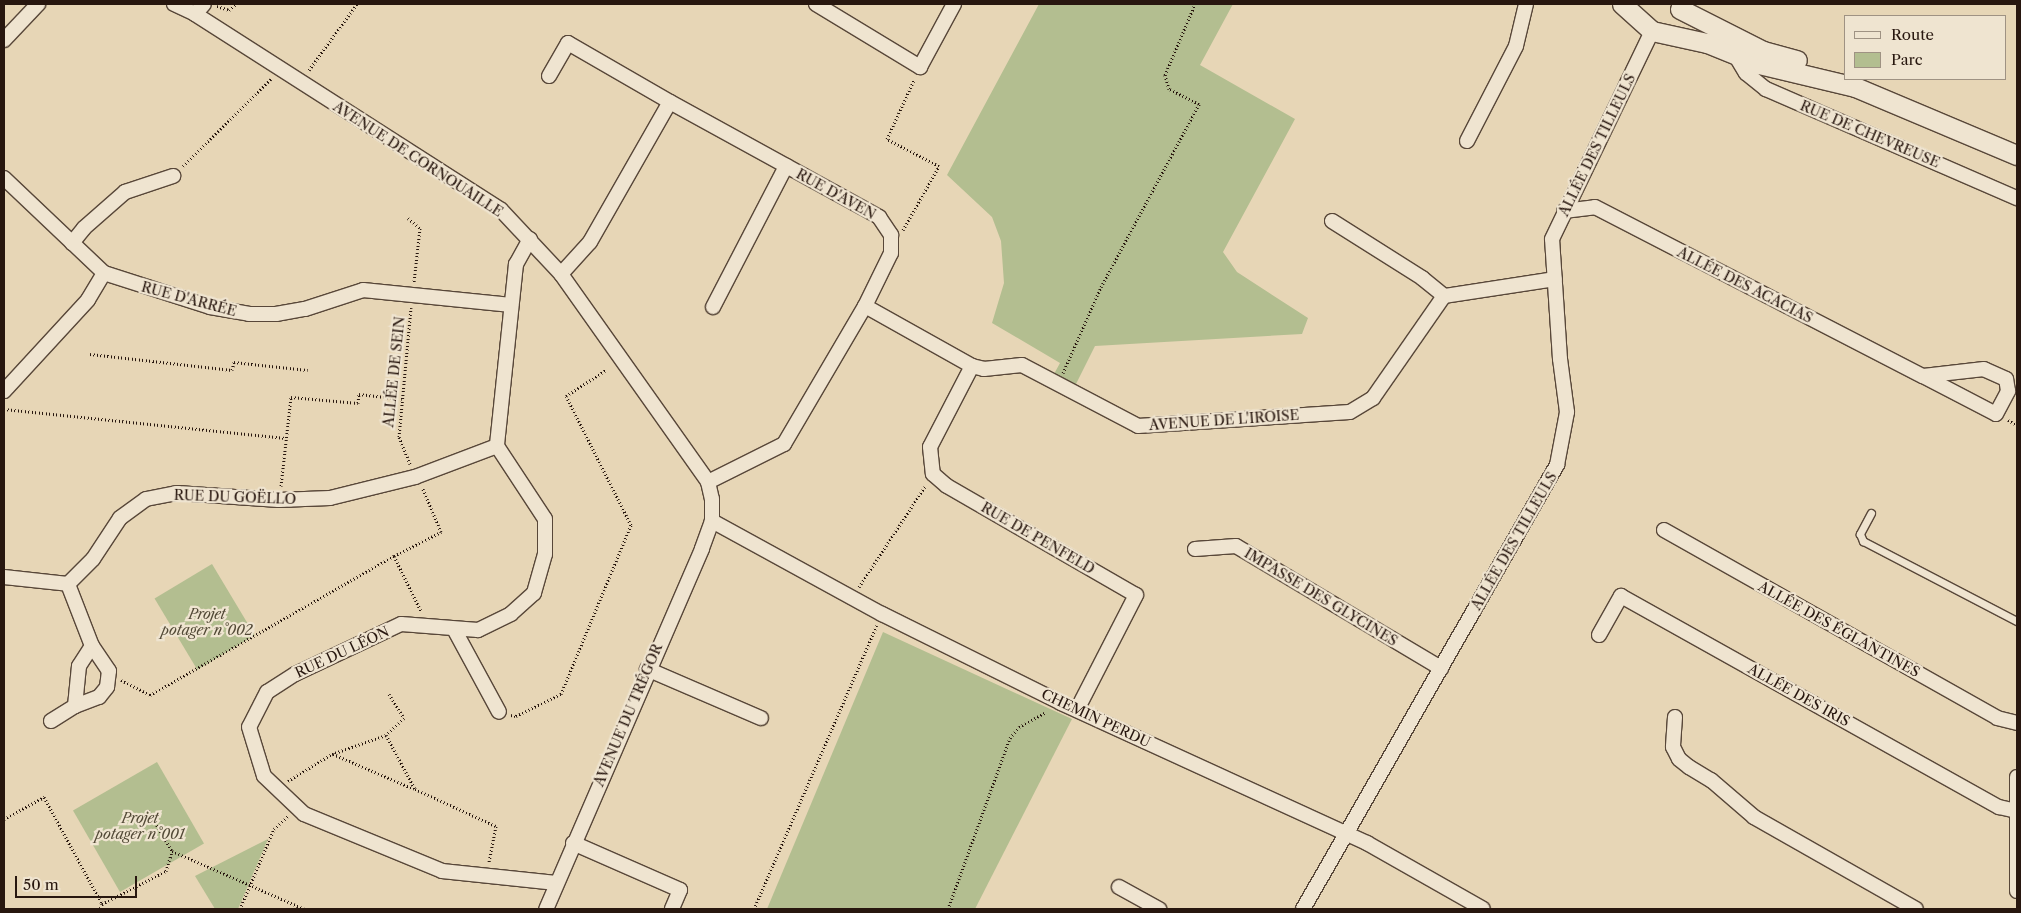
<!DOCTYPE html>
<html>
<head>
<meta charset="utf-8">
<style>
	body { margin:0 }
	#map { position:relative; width:2021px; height:913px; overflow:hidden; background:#e7d6b6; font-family:"Libre Caslon Text",serif }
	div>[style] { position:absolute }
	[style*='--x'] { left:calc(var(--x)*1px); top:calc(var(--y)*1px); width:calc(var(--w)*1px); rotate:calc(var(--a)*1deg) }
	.green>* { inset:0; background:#b3be90; transform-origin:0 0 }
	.path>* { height:3px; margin-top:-1.5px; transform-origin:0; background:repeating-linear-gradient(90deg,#28170f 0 1px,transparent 0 3.5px) }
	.roads { filter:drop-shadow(1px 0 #584739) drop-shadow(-1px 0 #584739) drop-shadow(0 1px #584739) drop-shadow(0 -1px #584739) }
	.lane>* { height:7px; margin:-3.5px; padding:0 3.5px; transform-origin:3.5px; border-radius:3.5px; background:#efe4d0 }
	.street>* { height:14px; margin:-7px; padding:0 7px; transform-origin:7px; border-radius:7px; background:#efe4d0 }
	.secondary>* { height:19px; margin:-9.5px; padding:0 9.5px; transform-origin:9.5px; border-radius:9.5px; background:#efe4d0 }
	span { translate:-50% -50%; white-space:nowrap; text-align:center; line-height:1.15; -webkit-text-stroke:4.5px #efe4d0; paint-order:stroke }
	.street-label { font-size:14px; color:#28170f }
	.park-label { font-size:14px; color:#524936; font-style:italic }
	.frame { position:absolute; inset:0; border:5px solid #28170f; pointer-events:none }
	.legend { position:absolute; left:1844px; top:15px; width:162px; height:65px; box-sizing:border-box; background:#efe4d0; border:1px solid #9f9283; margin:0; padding:6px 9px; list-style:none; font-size:15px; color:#28170f }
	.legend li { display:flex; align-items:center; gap:10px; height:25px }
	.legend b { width:25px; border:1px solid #9f9283 }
	.scale { position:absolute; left:15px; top:876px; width:122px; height:22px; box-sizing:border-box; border:2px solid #28170f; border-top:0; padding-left:6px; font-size:15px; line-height:18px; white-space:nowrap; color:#28170f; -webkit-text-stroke:4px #efe4d0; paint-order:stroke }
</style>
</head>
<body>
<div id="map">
	<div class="green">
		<div style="clip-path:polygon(1039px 4px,1233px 4px,1200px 65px,1295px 119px,1223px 252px,1237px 272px,1308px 318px,1302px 334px,1095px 346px,1075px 386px,1054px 374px,1060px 363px,992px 323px,1004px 283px,1001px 241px,992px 217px,947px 175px)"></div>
		<div style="left:212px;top:564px;width:83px;height:67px;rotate:59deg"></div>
		<div style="clip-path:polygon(883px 632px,1072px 719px,975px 909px,767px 909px)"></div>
		<div style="left:157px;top:762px;width:94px;height:97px;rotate:60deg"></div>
		<div style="clip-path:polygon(268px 839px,238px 909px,215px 909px,195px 876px)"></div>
	</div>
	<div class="path">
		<div style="--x:217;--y:6;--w:13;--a:18"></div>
		<div style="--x:229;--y:10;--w:9;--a:-41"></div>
		<div style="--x:309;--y:70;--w:82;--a:-54"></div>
		<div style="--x:183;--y:166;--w:124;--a:-44.7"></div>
		<div style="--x:408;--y:218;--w:16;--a:40"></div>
		<div style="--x:420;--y:228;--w:54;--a:96.3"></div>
		<div style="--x:903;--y:230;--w:73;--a:-60.6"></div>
		<div style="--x:939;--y:166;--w:59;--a:-152.6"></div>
		<div style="--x:887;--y:139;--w:65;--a:-65.4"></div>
		<div style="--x:90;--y:354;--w:143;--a:6.4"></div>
		<div style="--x:232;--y:370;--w:8;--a:-76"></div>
		<div style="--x:234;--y:362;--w:74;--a:6.2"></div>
		<div style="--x:1063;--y:373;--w:94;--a:-66.2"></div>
		<div style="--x:1101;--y:287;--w:208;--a:-61.8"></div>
		<div style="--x:1199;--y:104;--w:34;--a:-153"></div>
		<div style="--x:1169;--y:89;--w:15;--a:-106"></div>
		<div style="--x:1165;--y:75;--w:77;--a:-67.1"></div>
		<div style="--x:4;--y:409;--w:283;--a:5.9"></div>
		<div style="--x:2008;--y:420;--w:10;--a:29"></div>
		<div style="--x:410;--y:464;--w:29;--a:-112"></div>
		<div style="--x:399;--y:437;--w:130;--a:-84.7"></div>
		<div style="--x:281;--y:486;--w:90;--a:-83.6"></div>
		<div style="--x:291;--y:397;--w:67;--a:5.1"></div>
		<div style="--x:358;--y:403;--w:9;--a:-84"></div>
		<div style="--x:359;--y:394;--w:43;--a:6.6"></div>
		<div style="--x:394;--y:556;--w:53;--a:-27.1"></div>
		<div style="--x:441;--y:532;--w:47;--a:-112.7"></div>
		<div style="--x:859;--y:587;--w:122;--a:-56.7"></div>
		<div style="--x:121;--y:680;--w:33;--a:27"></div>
		<div style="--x:150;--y:695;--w:281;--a:-29.7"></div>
		<div style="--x:394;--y:556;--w:61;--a:63.9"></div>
		<div style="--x:389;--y:694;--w:28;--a:58"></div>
		<div style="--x:404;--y:718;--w:25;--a:137"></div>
		<div style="--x:386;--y:735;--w:61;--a:61.8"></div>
		<div style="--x:415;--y:789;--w:89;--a:24.6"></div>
		<div style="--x:496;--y:826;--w:37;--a:101"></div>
		<div style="--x:511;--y:715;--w:5;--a:11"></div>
		<div style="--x:516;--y:716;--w:50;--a:-26.1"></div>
		<div style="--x:561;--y:694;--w:183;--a:-67.5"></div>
		<div style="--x:631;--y:525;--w:144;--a:-116.7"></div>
		<div style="--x:566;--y:396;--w:48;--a:-33"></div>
		<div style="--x:333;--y:754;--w:88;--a:23.4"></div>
		<div style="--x:288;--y:781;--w:52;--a:-31.5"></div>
		<div style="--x:332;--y:754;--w:57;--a:-19.4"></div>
		<div style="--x:148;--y:810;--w:48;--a:59.7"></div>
		<div style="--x:172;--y:851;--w:145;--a:23.6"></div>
		<div style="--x:4;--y:819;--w:46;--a:-28.8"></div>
		<div style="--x:44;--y:797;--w:122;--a:61.5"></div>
		<div style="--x:102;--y:904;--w:5;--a:112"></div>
		<div style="--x:102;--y:904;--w:72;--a:-27.3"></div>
		<div style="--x:166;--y:871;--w:21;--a:-73"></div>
		<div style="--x:240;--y:909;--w:87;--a:-67"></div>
		<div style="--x:274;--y:829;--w:19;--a:-43"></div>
		<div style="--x:754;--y:909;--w:309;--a:-66.6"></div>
		<div style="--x:948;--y:909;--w:182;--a:-70.1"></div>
		<div style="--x:1010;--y:738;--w:14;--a:-51"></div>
		<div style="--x:1019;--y:727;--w:31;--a:-29"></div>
	</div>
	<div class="roads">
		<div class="lane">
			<div style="--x:1871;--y:513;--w:24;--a:118"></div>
			<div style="--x:1860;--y:534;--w:8;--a:67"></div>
			<div style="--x:1863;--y:541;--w:174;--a:27.5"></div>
		</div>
		<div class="street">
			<div style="--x:174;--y:4;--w:23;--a:25"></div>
			<div style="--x:195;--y:14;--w:363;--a:32.6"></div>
			<div style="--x:501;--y:210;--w:88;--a:46.8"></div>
			<div style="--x:561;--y:274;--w:255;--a:54.7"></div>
			<div style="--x:708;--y:482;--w:17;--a:77"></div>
			<div style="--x:712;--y:499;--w:22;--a:90"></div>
			<div style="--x:712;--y:521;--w:30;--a:110"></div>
			<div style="--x:702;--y:549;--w:392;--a:113.4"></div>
			<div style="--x:816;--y:4;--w:122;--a:31.2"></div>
			<div style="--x:920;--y:67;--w:72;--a:-61.6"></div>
			<div style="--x:195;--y:14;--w:13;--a:-48"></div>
			<div style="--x:4;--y:40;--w:50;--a:-46.6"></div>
			<div style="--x:1735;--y:55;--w:21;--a:59"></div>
			<div style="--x:1746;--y:73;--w:26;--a:39"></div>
			<div style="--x:1766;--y:89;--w:274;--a:23.5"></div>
			<div style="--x:549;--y:76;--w:38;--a:-60"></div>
			<div style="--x:568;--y:43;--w:118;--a:30"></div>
			<div style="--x:1467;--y:141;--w:107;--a:-62.7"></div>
			<div style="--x:1516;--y:46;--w:43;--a:-76.6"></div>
			<div style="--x:4;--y:178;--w:138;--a:43.5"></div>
			<div style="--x:104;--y:273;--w:31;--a:121"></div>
			<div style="--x:88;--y:300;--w:124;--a:132.7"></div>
			<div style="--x:1564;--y:211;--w:31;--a:-7"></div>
			<div style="--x:1595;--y:207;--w:369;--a:27.3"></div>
			<div style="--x:1923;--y:376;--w:82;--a:27.5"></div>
			<div style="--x:1996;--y:414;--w:26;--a:-62"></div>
			<div style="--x:2008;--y:391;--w:12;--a:-99"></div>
			<div style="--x:2006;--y:379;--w:24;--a:-156"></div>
			<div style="--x:1984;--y:369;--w:61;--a:173.5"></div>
			<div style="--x:1332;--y:221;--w:107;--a:32.3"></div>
			<div style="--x:1422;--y:278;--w:28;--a:39"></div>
			<div style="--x:530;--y:239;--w:29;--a:119"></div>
			<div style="--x:516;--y:264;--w:183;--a:96"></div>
			<div style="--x:497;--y:446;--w:87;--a:56.7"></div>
			<div style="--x:545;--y:519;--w:35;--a:90"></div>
			<div style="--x:545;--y:554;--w:41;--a:105.8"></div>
			<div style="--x:534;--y:593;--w:31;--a:138"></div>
			<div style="--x:511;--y:614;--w:37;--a:154"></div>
			<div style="--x:478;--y:630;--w:77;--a:-175.5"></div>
			<div style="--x:401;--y:624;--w:117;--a:154.7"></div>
			<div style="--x:295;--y:674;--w:33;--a:147"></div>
			<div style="--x:267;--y:692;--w:39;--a:117"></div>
			<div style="--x:249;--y:727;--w:51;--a:73"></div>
			<div style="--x:264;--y:776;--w:55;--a:43.5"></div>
			<div style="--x:304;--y:814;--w:149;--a:22.4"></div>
			<div style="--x:442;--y:871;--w:115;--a:6"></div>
			<div style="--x:72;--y:243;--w:19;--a:-51"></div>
			<div style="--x:84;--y:228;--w:55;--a:-41.3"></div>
			<div style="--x:125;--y:192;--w:51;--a:-18.4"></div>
			<div style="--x:104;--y:273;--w:111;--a:17.8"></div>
			<div style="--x:210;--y:307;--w:40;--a:10"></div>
			<div style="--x:249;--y:314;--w:27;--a:0"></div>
			<div style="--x:276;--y:314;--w:29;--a:-10"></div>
			<div style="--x:305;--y:309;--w:61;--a:-18.1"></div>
			<div style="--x:363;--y:290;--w:149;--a:5.8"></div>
			<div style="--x:561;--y:274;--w:43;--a:-47.8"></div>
			<div style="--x:590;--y:242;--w:161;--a:-60.3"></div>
			<div style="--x:670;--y:102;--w:239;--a:28.8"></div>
			<div style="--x:879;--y:217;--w:22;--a:56"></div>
			<div style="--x:891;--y:235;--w:18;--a:90"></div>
			<div style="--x:891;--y:253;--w:59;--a:116.1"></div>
			<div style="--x:865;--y:306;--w:160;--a:120.4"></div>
			<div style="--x:784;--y:444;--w:85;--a:153.4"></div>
			<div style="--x:865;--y:306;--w:123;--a:29.3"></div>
			<div style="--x:972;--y:366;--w:12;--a:14"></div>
			<div style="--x:984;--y:369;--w:38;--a:-6"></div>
			<div style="--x:1022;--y:365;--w:131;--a:27.7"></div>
			<div style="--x:1138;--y:426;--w:212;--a:-3.8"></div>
			<div style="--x:1350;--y:412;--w:27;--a:-31"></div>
			<div style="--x:1373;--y:398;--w:124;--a:-55.2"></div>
			<div style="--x:1444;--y:296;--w:112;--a:-8.7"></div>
			<div style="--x:713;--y:307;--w:159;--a:-62.6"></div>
			<div style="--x:972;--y:366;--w:91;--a:117.4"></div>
			<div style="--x:930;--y:447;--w:27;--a:84"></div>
			<div style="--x:933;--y:474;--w:18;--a:41"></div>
			<div style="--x:947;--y:486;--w:218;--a:30"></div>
			<div style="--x:1136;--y:595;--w:129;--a:117.2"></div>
			<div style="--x:712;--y:521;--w:194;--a:28.7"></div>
			<div style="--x:882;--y:614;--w:200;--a:26.4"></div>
			<div style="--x:1061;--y:703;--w:337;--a:24.6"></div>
			<div style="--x:1367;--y:843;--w:133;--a:29.6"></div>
			<div style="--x:1664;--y:530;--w:382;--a:29.4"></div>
			<div style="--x:1997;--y:718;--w:21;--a:14"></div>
			<div style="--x:1195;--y:549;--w:41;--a:-4.2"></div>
			<div style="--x:1236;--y:546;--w:239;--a:30.8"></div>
			<div style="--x:4;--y:577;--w:64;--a:6.2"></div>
			<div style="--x:68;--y:584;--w:35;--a:-45"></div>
			<div style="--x:93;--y:559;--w:49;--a:-56.6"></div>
			<div style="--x:120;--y:518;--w:32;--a:-36"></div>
			<div style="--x:146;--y:499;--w:32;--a:-11"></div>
			<div style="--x:177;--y:493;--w:102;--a:3.9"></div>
			<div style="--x:279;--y:500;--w:51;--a:-2.2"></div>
			<div style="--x:330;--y:498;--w:88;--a:-13.9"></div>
			<div style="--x:415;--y:477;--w:88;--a:-20.7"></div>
			<div style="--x:454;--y:629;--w:94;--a:61.5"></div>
			<div style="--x:1599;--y:635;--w:45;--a:-60.6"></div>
			<div style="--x:1621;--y:596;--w:433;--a:29.2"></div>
			<div style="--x:1999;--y:807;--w:18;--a:13"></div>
			<div style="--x:647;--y:669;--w:124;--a:23.3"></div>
			<div style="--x:75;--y:706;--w:26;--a:-21"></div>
			<div style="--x:99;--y:697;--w:13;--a:-51"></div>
			<div style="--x:107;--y:687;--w:16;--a:-83"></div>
			<div style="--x:109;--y:671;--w:30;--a:-124"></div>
			<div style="--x:1675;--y:717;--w:30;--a:94"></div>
			<div style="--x:1673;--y:747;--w:13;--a:63"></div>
			<div style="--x:1679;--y:759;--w:13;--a:39"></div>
			<div style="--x:1689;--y:767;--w:26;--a:31"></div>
			<div style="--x:1711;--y:780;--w:57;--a:40.7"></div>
			<div style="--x:1754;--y:817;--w:186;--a:29.6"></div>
			<div style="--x:51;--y:721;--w:28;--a:-32"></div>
			<div style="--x:75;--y:706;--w:40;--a:-84.3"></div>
			<div style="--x:79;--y:666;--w:24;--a:-57"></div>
			<div style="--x:92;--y:646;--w:66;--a:-111.2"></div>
			<div style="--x:2017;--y:777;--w:114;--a:90"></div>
			<div style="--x:573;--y:843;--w:117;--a:23.7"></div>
			<div style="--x:680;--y:890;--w:21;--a:113"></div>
			<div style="--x:1119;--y:887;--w:46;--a:28.8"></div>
			<div style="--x:1303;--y:909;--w:512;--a:-60.23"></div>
			<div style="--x:1557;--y:465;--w:54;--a:-79.3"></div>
			<div style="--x:1567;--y:412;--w:53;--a:-97.5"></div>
			<div style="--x:1560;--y:359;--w:120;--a:-93.8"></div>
			<div style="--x:1552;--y:239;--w:231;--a:-64.3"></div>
		</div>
		<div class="secondary">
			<div style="--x:1622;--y:4;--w:40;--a:42"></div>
			<div style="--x:1652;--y:31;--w:56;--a:12.3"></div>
			<div style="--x:1707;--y:43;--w:56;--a:22"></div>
			<div style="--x:1759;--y:64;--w:99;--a:13.5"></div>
			<div style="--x:1855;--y:87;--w:176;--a:22.8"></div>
			<div style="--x:1680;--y:9;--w:93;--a:26.8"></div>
			<div style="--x:1763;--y:51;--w:35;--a:15"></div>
		</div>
	</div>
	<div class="street-label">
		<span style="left:1870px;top:134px;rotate:23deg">RUE DE CHEVREUSE</span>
		<span style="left:1597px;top:145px;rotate:-64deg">ALLÉE DES TILLEULS</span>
		<span style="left:418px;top:159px;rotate:33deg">AVENUE DE CORNOUAILLE</span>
		<span style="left:836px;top:194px;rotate:29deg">RUE D'AVEN</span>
		<span style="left:1745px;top:285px;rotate:27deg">ALLÉE DES ACACIAS</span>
		<span style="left:189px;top:299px;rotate:15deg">RUE D'ARRÉE</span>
		<span style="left:394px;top:372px;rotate:-84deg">ALLÉE DE SEIN</span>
		<span style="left:1224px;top:420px;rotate:-4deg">AVENUE DE L'IROISE</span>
		<span style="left:235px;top:497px;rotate:2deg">RUE DU GOËLLO</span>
		<span style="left:1038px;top:538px;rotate:30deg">RUE DE PENFELD</span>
		<span style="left:1514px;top:541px;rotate:-60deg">ALLÉE DES TILLEULS</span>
		<span style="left:1321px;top:597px;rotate:31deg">IMPASSE DES GLYCINES</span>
		<span style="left:1839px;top:629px;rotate:29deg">ALLÉE DES ÉGLANTINES</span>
		<span style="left:342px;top:652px;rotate:-25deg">RUE DU LÉON</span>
		<span style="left:1799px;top:695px;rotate:29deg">ALLÉE DES IRIS</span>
		<span style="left:628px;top:715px;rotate:-67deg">AVENUE DU TRÉGOR</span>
		<span style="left:1096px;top:718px;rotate:25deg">CHEMIN PERDU</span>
	</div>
	<div class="park-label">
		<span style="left:207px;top:622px">Projet<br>potager n°002</span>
		<span style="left:140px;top:826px">Projet<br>potager n°001</span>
	</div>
	<div class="frame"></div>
	<ul class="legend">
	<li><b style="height:6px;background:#efe4d0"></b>Route</li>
	<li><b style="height:14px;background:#b3be90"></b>Parc</li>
	</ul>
	<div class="scale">50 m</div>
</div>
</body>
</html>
